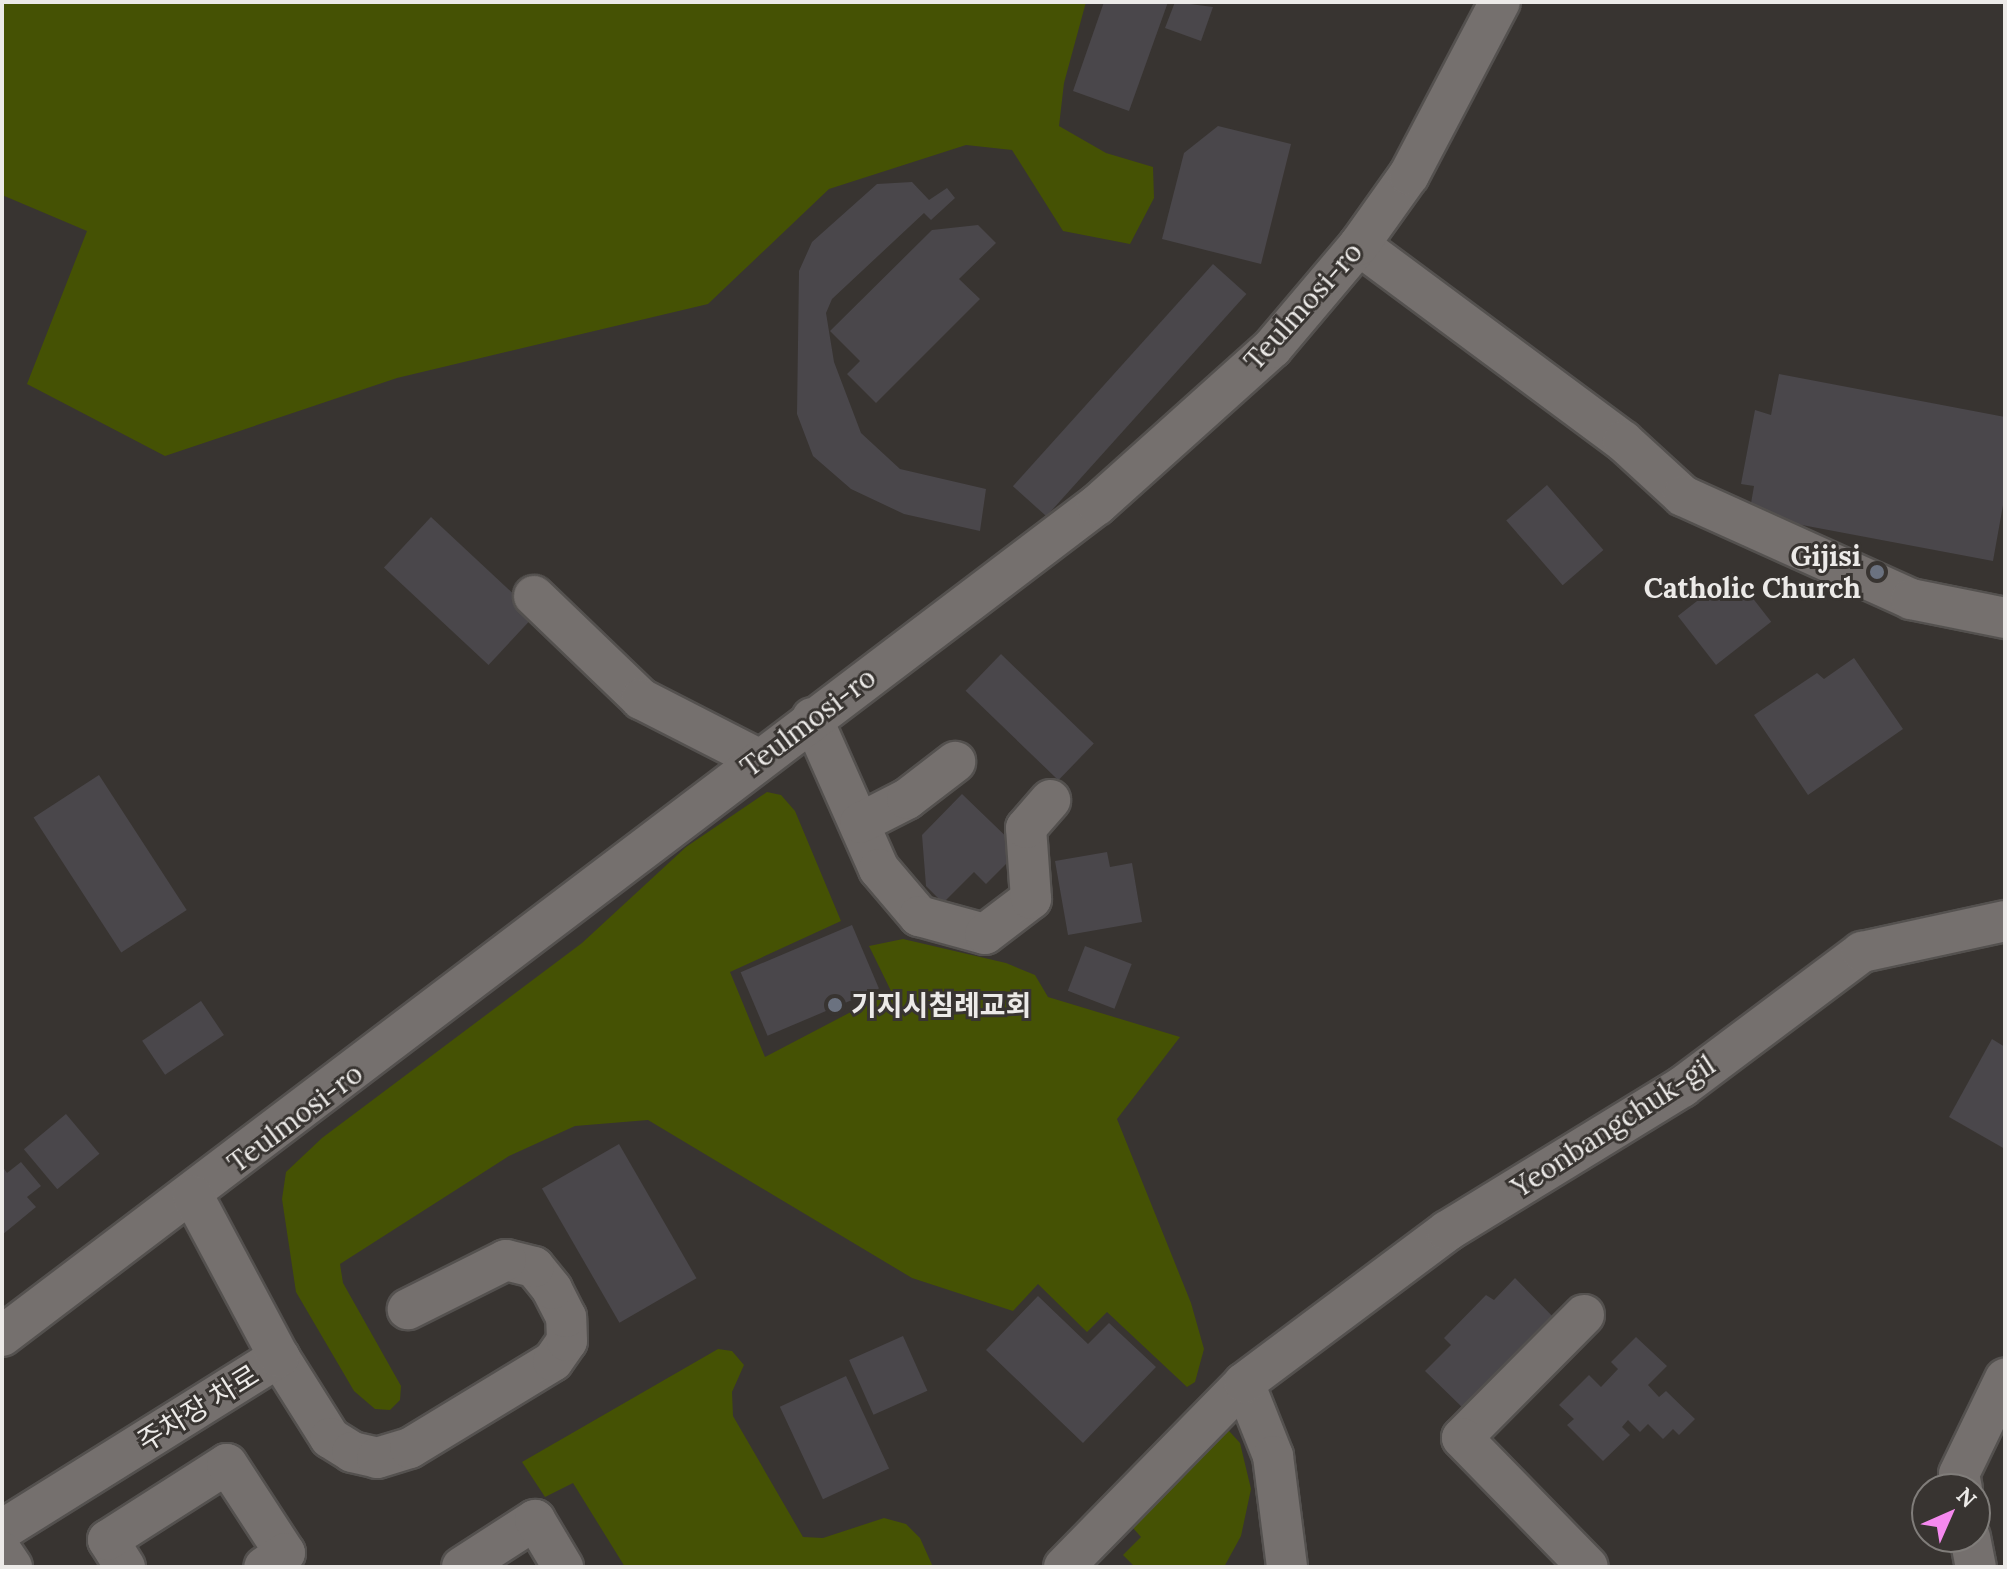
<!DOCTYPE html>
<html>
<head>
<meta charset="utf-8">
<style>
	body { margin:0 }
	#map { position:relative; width:2007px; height:1569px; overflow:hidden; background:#383431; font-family:Lora,"Noto Sans KR",serif }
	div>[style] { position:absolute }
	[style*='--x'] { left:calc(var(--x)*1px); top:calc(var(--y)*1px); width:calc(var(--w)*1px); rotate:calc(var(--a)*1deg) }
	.green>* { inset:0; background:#455204 }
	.building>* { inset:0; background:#4a474b; transform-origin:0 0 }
	.roads { filter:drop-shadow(2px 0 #54514f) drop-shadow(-2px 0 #54514f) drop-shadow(0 2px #54514f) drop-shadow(0 -2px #54514f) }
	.minor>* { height:40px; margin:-20px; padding:0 20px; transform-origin:20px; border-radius:20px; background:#75706e }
	.dots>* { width:22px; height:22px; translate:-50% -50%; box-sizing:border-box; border:4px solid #383431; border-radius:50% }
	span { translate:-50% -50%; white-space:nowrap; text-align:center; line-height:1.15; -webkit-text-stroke:6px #383431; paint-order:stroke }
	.street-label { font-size:28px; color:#eceae8 }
	.poi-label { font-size:28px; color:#eceae8; font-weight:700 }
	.right { translate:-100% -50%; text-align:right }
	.left { translate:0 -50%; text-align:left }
	.frame { position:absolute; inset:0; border:4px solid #eceae8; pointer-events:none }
	.north { position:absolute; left:1911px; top:1473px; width:80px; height:80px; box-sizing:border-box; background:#383431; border:2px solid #807d7a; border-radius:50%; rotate:45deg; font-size:22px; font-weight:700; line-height:32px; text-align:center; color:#eceae8 }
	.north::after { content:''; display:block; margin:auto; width:28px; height:36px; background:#f589ef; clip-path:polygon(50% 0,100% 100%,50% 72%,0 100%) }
</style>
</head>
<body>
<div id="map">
	<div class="green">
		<div style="clip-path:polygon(2px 2px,1086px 2px,1064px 83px,1059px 126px,1106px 153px,1153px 167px,1154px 198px,1130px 244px,1063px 231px,1012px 150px,966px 145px,829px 189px,708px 304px,397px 378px,165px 456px,27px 384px,87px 231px,2px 195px)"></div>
		<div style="clip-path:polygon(767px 792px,781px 795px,795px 811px,841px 921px,730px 972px,765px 1057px,891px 991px,869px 946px,903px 939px,1006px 963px,1035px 975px,1048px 997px,1180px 1037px,1117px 1119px,1191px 1303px,1204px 1349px,1195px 1382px,1187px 1387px,1107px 1312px,1087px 1332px,1038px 1284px,1013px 1311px,912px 1278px,648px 1120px,575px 1126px,509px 1156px,340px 1264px,343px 1283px,401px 1386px,400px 1400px,390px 1410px,375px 1409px,354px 1391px,296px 1292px,282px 1199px,286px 1172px,322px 1138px,582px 943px,686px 847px)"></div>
		<div style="clip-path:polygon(718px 1349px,732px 1351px,744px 1365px,732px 1392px,733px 1416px,803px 1537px,823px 1538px,884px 1518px,906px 1524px,920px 1538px,933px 1567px,625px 1567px,573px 1483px,545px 1497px,522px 1462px)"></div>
		<div style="clip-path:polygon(1220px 1421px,1240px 1443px,1251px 1489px,1241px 1536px,1224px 1567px,1135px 1567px,1123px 1555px,1141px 1537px,1125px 1519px)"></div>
	</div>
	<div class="building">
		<div style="clip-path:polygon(1104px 2px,1168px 2px,1129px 111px,1073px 91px)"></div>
		<div style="clip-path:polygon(1175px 2px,1213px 7px,1201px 41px,1165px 28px)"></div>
		<div style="clip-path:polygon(1218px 126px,1291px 144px,1261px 264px,1162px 239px,1184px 153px)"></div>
		<div style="clip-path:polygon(912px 182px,929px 200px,947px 188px,955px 198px,931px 220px,924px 213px,832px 299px,826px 313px,834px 362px,861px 433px,900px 469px,986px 489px,980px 531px,904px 514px,851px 489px,813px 456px,797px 414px,799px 271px,812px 242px,877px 184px)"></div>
		<div style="clip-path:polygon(978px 225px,996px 243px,959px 279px,980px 299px,876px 403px,847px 374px,860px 361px,830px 331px,932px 230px)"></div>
		<div style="left:1213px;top:264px;width:45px;height:299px;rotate:42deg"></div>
		<div style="clip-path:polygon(1779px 374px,2005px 417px,2005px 494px,1993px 561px,1749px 515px,1754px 486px,1741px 484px,1755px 410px,1771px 415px)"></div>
		<div style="left:1547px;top:485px;width:86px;height:54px;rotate:49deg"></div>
		<div style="left:431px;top:517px;width:143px;height:69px;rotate:43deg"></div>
		<div style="left:1733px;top:573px;width:62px;height:70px;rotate:52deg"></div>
		<div style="left:1001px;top:654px;width:129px;height:51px;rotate:44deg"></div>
		<div style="clip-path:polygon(1854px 658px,1903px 729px,1808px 795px,1754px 715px,1817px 673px,1824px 679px)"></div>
		<div style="left:99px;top:775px;width:161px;height:78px;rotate:57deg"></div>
		<div style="clip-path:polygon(962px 794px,1020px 850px,986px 884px,974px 872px,943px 903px,926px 886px,922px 835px)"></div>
		<div style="clip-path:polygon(1107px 852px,1110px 867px,1132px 863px,1142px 922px,1068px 935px,1055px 861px)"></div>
		<div style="left:852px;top:925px;width:69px;height:121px;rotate:67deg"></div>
		<div style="left:1085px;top:946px;width:50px;height:48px;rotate:21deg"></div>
		<div style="left:201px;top:1001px;width:41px;height:71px;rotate:56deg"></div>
		<div style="clip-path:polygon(1992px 1039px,2005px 1047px,2005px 1149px,1949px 1117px)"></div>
		<div style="left:66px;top:1114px;width:52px;height:55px;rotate:50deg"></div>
		<div style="left:619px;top:1144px;width:155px;height:89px;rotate:60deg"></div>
		<div style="clip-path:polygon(21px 1162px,41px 1186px,27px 1197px,36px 1207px,2px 1235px,2px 1166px,7px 1173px)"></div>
		<div style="clip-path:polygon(1515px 1278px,1556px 1320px,1466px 1411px,1425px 1371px,1451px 1345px,1444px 1338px,1486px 1295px,1494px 1300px)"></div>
		<div style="clip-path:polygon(1038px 1296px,1088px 1344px,1109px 1323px,1156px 1367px,1083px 1443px,986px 1350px)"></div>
		<div style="left:903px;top:1336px;width:60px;height:59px;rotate:66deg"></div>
		<div style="clip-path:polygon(1636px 1337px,1667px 1366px,1648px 1385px,1659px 1397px,1666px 1391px,1695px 1419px,1679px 1435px,1673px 1429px,1663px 1439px,1648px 1424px,1640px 1432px,1628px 1420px,1622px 1427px,1630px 1435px,1603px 1461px,1567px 1425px,1574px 1419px,1559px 1405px,1589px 1375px,1601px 1387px,1618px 1369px,1611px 1362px)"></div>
		<div style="left:846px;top:1376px;width:102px;height:73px;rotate:65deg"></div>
	</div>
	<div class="roads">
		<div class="minor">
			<div style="--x:1359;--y:245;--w:329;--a:36.6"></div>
			<div style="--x:1623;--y:441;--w:81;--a:42.5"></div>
			<div style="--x:1683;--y:496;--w:250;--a:24.3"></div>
			<div style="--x:1911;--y:599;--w:96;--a:11.4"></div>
			<div style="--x:534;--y:596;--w:149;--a:43.9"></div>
			<div style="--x:641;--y:699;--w:131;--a:27.1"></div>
			<div style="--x:812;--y:718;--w:165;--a:66.1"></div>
			<div style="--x:879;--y:869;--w:62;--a:49.6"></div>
			<div style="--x:919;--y:916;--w:68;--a:15.3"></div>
			<div style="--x:985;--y:934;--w:58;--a:-37.3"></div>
			<div style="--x:1031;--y:899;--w:71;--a:-94"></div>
			<div style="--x:1026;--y:828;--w:37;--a:-49"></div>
			<div style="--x:860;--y:823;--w:53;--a:-27.1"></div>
			<div style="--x:907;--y:799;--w:61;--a:-37.6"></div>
			<div style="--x:1584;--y:1315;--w:173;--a:134.8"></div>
			<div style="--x:1462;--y:1438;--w:180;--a:45.7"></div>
			<div style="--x:2;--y:1336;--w:1375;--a:-37.2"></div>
			<div style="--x:1097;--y:505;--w:235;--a:-41.9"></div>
			<div style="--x:1272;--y:348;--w:135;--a:-49.8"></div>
			<div style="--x:1359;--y:245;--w:86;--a:-54.5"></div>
			<div style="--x:1409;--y:175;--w:195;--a:-62.3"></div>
			<div style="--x:279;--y:1357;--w:96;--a:57.8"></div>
			<div style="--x:330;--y:1438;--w:26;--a:32"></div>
			<div style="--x:352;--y:1452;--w:26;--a:13"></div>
			<div style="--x:377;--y:1458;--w:34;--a:-17"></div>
			<div style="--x:410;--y:1448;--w:167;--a:-31.3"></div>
			<div style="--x:553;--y:1361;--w:24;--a:-55"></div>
			<div style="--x:567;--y:1341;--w:24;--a:-92"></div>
			<div style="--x:566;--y:1317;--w:31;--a:-117"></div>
			<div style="--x:552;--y:1289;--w:28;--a:-129"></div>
			<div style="--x:534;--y:1267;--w:29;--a:-166"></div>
			<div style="--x:506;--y:1260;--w:110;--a:153.4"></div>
			<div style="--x:1244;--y:1383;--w:79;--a:68.3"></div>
			<div style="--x:1273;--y:1456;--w:112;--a:82.8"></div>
			<div style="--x:1962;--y:1489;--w:15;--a:-101"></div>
			<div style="--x:1959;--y:1474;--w:106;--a:-64.2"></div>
			<div style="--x:2;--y:1530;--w:327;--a:-32"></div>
			<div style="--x:279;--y:1357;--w:183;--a:-118.1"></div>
			<div style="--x:1970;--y:1537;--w:31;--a:79"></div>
			<div style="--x:2;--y:1552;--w:18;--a:56"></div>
			<div style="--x:125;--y:1567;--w:32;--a:-122"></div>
			<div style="--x:108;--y:1540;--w:141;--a:-32.6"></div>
			<div style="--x:227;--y:1464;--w:106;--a:56.9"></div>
			<div style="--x:285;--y:1553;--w:25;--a:146"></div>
			<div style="--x:462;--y:1567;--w:87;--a:-32.8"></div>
			<div style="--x:535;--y:1520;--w:55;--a:59.2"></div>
			<div style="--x:1064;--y:1567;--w:257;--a:-45.6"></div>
			<div style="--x:1244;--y:1383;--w:254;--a:-36.8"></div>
			<div style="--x:1447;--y:1231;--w:276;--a:-31.5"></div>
			<div style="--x:1682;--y:1087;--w:225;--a:-36.9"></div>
			<div style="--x:1862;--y:952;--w:146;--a:-12.2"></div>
		</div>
	</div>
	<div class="dots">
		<div style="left:1877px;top:572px;background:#6b7280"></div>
		<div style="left:835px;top:1005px;background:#6b7280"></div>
	</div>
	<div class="street-label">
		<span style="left:1303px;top:306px;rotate:-48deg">Teulmosi-ro</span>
		<span style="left:808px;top:722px;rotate:-37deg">Teulmosi-ro</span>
		<span style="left:295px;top:1118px;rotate:-37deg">Teulmosi-ro</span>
		<span style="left:1613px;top:1126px;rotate:-33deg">Yeonbangchuk-gil</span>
		<span style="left:198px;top:1408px;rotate:-32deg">주차장 차로</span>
	</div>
	<div class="poi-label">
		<span class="right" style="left:1861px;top:572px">Gijisi<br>Catholic Church</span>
		<span class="left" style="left:851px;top:1005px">기지시침례교회</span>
	</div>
	<div class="frame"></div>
	<div class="north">N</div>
</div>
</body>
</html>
